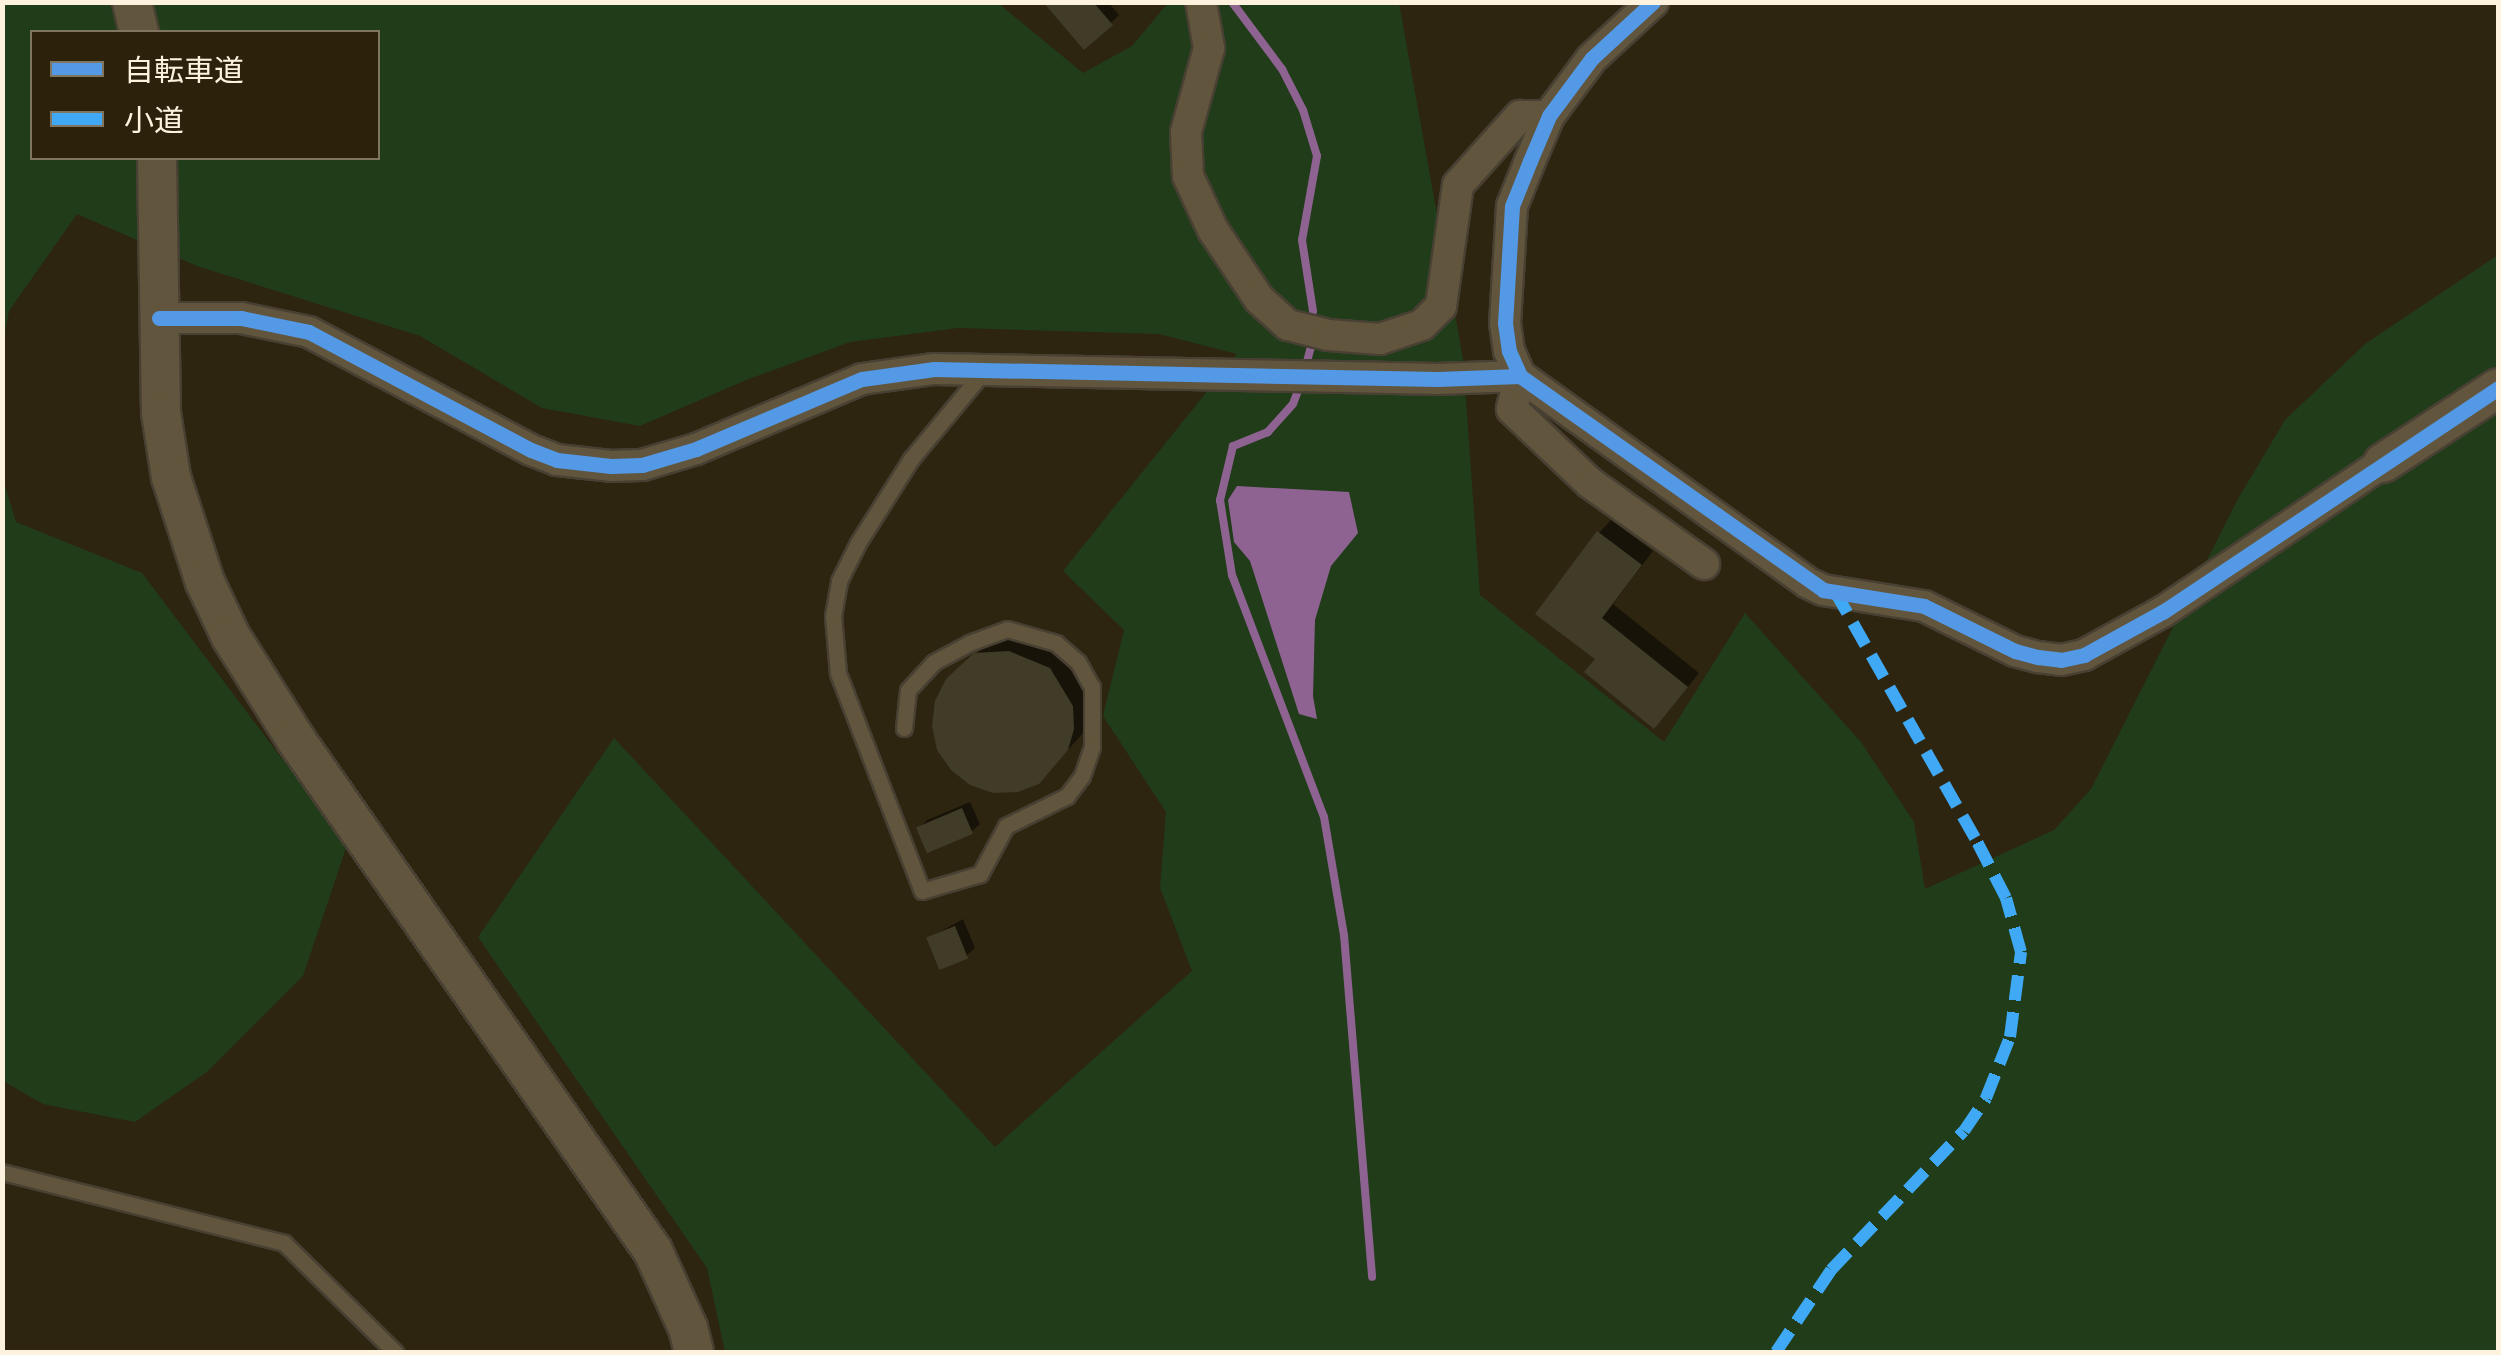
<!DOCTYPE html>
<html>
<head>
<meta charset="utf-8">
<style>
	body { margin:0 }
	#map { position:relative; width:2501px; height:1355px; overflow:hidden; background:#2e2510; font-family:Jost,"Noto Sans JP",sans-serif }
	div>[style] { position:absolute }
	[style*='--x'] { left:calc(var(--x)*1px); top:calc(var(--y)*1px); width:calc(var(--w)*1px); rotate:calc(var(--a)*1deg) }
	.green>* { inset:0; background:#203c19 }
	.water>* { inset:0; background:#8e6392 }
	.shadow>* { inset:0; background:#0007 }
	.stream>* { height:8px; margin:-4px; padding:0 4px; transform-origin:4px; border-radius:4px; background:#8e6392 }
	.building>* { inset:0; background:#413c27; transform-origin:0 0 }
	.roads { filter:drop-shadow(2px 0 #484033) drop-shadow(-2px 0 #484033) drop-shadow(0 2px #484033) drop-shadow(0 -2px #484033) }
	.service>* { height:15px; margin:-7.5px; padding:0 7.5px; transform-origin:7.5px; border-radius:7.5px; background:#61563d }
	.minor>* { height:30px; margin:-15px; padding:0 15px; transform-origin:15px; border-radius:15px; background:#61563d }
	.tertiary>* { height:38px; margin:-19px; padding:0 19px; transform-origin:19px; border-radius:19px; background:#61563d }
	.quiet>* { height:12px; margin-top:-6px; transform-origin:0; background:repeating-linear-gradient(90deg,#3fa9f5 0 25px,transparent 0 37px) }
	.cycleway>* { height:15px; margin:-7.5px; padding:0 7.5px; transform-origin:7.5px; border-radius:7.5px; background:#5399e6 }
	span { translate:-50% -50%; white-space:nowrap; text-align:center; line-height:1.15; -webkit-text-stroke:8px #2c210b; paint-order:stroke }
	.frame { position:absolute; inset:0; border:5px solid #fdf2de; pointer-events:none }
	.legend { position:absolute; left:30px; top:30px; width:350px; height:130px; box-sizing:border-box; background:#2c210b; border:2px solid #80755f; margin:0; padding:12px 18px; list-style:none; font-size:30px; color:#fdf2de }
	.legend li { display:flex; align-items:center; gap:20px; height:50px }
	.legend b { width:50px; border:2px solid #80755f }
</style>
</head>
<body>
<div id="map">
	<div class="green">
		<div style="clip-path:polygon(evenodd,3px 3px,998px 3px,1083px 73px,1132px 46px,1168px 3px,1399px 3px,1463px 359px,1480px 595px,1664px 742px,1745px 613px,1861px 742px,1914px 822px,1925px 889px,2054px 830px,2091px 789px,2239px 497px,2285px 420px,2365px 344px,2498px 255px,2498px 1352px,725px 1352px,707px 1268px,478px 937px,614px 738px,995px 1147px,1192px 971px,1160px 888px,1166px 812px,1103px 716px,1124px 630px,1063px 571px,1237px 354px,1159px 334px,958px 328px,850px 342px,746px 380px,640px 426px,542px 408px,420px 336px,197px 266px,77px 214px,9px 311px,3px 343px,3px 3px,32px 32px,378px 32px,378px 158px,32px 158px,32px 32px)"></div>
		<div style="clip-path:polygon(2px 476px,16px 522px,142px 573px,347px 845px,303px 976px,208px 1071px,135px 1122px,43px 1104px,3px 1081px)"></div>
	</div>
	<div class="water">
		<div style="clip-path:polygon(1237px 486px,1349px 492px,1358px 533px,1331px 566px,1315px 620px,1313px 696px,1317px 719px,1299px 714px,1250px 561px,1234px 542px,1228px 500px)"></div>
	</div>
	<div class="shadow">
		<div style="clip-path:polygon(1047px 2px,1108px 2px,1119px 15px,1111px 23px)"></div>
		<div style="clip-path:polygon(1611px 520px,1653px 551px,1613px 604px,1699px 673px,1667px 713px,1598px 659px,1599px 533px)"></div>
		<div style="clip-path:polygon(1028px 634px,1067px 651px,1089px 688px,1085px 731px,1056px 763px,948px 681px,994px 637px)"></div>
		<div style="clip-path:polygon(970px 802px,980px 824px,971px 832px,919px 828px,927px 820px)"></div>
		<div style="clip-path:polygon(963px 919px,975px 948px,966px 956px,929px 938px)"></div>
	</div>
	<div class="stream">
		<div style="--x:1232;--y:2;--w:84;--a:53.3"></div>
		<div style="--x:1282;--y:69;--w:46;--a:62.9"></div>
		<div style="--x:1303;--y:110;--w:48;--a:73.1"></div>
		<div style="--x:1317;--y:156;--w:85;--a:100.1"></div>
		<div style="--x:1302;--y:240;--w:72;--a:81.2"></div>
		<div style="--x:1305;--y:369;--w:31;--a:-75"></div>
		<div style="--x:1301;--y:383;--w:22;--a:111"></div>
		<div style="--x:1293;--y:404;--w:38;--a:132"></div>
		<div style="--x:1268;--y:432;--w:38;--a:158"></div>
		<div style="--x:1233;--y:446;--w:56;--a:103.5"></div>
		<div style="--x:1220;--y:500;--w:76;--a:80.9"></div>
		<div style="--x:1232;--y:575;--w:259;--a:69.2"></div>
		<div style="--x:1324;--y:817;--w:120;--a:80.4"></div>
		<div style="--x:1344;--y:935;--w:343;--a:85.3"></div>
	</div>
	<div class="building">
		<div style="clip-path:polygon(1043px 2px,1093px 2px,1113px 25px,1084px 50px)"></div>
		<div style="clip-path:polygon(1597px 531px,1642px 565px,1602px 618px,1688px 687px,1654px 729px,1584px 672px,1595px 659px,1535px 614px)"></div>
		<div style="clip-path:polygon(1009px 651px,1050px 668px,1073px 706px,1074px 729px,1068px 750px,1039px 784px,1018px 792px,993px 793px,970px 785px,951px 770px,937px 750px,932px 726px,935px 701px,946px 679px,974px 653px)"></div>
		<div style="left:962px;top:808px;width:28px;height:50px;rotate:67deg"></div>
		<div style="left:955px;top:926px;width:35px;height:31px;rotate:68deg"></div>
	</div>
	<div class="roads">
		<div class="service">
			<div style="--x:904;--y:728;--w:38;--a:-84"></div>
			<div style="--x:908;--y:690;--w:38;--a:-47"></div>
			<div style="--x:934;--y:662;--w:40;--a:-28"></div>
			<div style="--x:969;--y:643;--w:40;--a:-20.2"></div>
			<div style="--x:1007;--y:629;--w:51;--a:15.9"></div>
			<div style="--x:1056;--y:643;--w:29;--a:41"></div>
			<div style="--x:1078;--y:662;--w:29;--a:61"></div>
			<div style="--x:1092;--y:687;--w:60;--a:90"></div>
			<div style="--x:1092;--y:747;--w:31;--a:109"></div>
			<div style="--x:1082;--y:776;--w:25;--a:127"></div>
			<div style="--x:1067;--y:796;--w:68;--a:153.8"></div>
			<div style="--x:1006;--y:826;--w:55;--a:118.4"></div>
			<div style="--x:980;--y:874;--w:60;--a:163.7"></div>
			<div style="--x:922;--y:891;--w:234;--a:-111.1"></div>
			<div style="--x:838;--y:673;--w:57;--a:-95"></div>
			<div style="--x:833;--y:616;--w:36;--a:-80"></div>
			<div style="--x:839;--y:581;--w:42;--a:-63.4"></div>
			<div style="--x:858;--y:543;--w:99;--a:-57.8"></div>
			<div style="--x:911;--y:459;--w:113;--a:-50.4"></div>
			<div style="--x:2;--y:1172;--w:291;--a:14.1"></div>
			<div style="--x:284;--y:1243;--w:156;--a:44.5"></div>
		</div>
		<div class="minor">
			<div style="--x:1201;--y:2;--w:47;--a:80.1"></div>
			<div style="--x:1209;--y:48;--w:87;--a:105.3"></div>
			<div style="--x:1186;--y:132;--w:44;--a:87.4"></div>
			<div style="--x:1188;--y:176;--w:60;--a:65.2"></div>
			<div style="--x:1213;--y:230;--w:83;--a:56.3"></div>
			<div style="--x:1259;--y:299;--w:39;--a:42"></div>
			<div style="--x:1288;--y:325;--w:41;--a:14"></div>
			<div style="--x:1328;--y:335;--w:52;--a:4.4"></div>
			<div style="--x:1380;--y:339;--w:44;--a:-18.4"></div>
			<div style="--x:1422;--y:325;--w:27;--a:-45"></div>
			<div style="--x:1441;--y:306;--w:122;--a:-82"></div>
			<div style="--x:1458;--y:185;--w:93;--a:-48.1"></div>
			<div style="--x:1520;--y:116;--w:29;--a:0"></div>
			<div style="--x:1653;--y:2;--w:83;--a:137.4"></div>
			<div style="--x:1592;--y:58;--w:72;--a:126.6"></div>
			<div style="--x:1549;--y:116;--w:49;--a:112.9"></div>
			<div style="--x:1530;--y:161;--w:48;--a:111.8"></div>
			<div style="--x:1512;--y:206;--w:117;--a:93.4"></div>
			<div style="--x:1505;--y:323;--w:28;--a:82"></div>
			<div style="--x:1509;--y:351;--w:27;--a:66"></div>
			<div style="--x:1520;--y:376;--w:355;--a:35.7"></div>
			<div style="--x:1808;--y:583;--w:17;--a:25"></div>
			<div style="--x:1823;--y:590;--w:102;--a:9"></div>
			<div style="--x:1924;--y:606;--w:102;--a:26.3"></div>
			<div style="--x:2015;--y:651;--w:24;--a:15"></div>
			<div style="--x:2038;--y:657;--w:23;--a:7"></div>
			<div style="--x:2061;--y:660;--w:24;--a:-12"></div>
			<div style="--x:2084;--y:655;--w:91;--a:-28.8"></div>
			<div style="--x:2164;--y:611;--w:264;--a:-34.1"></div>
			<div style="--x:159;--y:318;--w:82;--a:0"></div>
			<div style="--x:241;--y:318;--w:69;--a:11.6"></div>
			<div style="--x:309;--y:332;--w:251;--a:28"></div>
			<div style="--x:531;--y:450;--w:28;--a:21"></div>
			<div style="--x:557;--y:460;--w:54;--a:6.3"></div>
			<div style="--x:611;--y:466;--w:31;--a:-2"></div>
			<div style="--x:642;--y:465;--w:56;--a:-16.5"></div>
			<div style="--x:696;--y:449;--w:180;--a:-22.9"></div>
			<div style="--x:862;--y:379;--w:73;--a:-7.9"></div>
			<div style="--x:934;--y:369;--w:503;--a:1.14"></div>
			<div style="--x:1437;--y:379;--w:83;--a:-2.1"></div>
			<div style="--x:1520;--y:376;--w:34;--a:104"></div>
			<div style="--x:1512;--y:409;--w:108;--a:43.5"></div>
			<div style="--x:1590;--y:483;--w:140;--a:35.4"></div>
		</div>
		<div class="tertiary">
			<div style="--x:132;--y:2;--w:31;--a:77"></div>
			<div style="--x:157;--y:158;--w:255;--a:89.1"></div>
			<div style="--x:161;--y:413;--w:65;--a:81.1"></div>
			<div style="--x:171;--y:477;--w:110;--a:72.1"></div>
			<div style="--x:205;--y:582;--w:61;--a:64.7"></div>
			<div style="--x:231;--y:637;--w:122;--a:57.7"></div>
			<div style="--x:296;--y:740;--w:623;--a:55.06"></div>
			<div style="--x:653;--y:1251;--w:85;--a:65.6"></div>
			<div style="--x:688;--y:1328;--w:25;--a:76"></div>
			<div style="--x:2383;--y:463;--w:137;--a:-33.1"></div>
		</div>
	</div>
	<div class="quiet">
		<div style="--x:1776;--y:1352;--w:99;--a:-56.1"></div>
		<div style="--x:1831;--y:1270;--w:192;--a:-46.3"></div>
		<div style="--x:1964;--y:1131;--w:40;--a:-56"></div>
		<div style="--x:1986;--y:1098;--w:66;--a:-68.5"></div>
		<div style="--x:2010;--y:1037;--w:86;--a:-82.6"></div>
		<div style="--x:2021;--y:952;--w:56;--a:-105.5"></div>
		<div style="--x:2006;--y:898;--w:68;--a:-117.3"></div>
		<div style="--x:1975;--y:838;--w:282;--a:-119.6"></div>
	</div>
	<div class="cycleway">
		<div style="--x:1653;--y:2;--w:83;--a:137.4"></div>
		<div style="--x:1592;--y:58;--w:72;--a:126.6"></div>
		<div style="--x:1549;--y:116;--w:49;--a:112.9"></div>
		<div style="--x:1530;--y:161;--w:48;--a:111.8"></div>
		<div style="--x:1512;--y:206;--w:117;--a:93.4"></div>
		<div style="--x:1505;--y:323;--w:28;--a:82"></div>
		<div style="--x:1509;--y:351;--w:27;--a:66"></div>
		<div style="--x:1520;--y:376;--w:371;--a:35.2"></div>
		<div style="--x:1823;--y:590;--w:102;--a:9"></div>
		<div style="--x:1924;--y:606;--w:102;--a:26.3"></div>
		<div style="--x:2015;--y:651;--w:24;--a:15"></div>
		<div style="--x:2038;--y:657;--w:23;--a:7"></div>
		<div style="--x:2061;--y:660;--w:24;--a:-12"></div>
		<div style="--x:2084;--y:655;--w:91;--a:-28.8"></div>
		<div style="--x:2164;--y:611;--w:402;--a:-33.7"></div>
		<div style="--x:159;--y:318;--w:82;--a:0"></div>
		<div style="--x:241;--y:318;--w:69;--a:11.6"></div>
		<div style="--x:309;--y:332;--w:251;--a:28"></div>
		<div style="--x:531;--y:450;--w:28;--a:21"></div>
		<div style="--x:557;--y:460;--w:54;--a:6.3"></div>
		<div style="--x:611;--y:466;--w:31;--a:-2"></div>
		<div style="--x:642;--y:465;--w:56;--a:-16.5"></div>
		<div style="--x:696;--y:449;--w:180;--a:-22.9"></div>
		<div style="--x:862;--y:379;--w:73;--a:-7.9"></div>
		<div style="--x:934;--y:369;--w:503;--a:1.14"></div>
		<div style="--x:1437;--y:379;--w:83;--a:-2.1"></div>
	</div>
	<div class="frame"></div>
	<ul class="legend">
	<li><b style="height:12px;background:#5399e6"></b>自転車道</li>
	<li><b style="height:12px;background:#3fa9f5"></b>小道</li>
	</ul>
</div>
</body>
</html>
